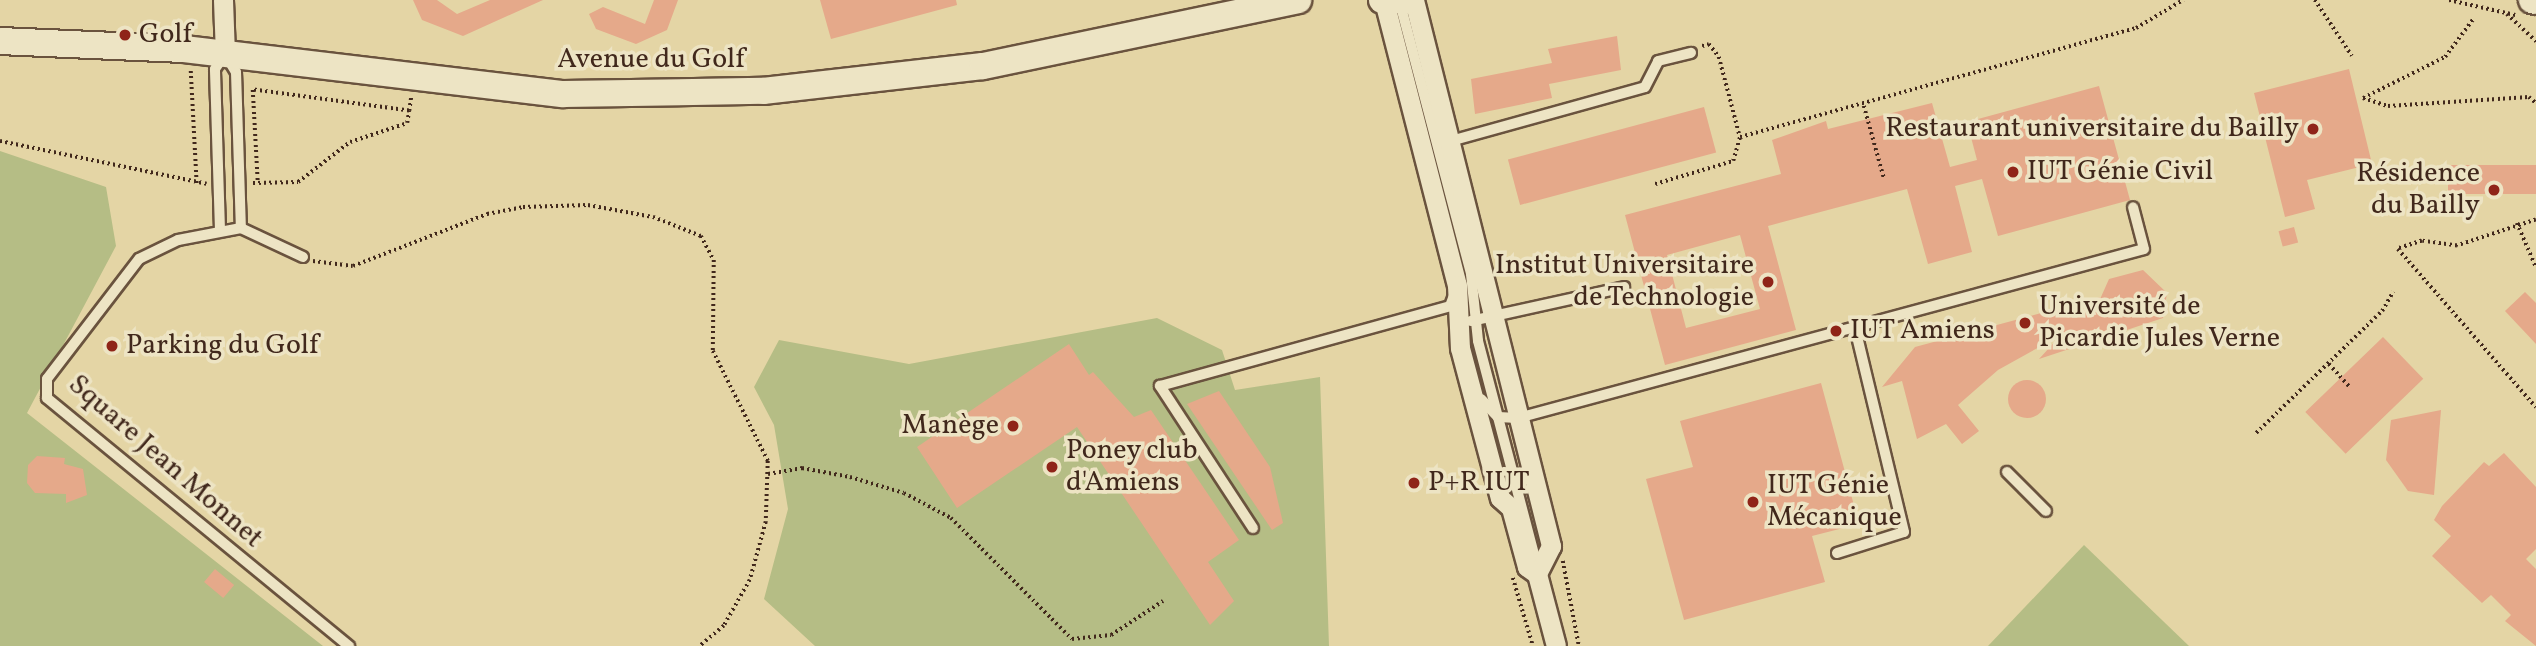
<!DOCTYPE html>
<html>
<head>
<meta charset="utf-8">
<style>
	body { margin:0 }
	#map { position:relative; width:2536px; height:646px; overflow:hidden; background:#e4d5a5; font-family:Vollkorn,serif }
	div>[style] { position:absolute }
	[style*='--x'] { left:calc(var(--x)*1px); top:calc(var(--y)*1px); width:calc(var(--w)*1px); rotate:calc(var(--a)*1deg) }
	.green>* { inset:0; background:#b5bd85 }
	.building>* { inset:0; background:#e5a98a; transform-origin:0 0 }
	.round { border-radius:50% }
	.path>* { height:3.5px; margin-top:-1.75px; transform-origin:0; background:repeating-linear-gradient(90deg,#41281c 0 2px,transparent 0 5.5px) }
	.roads { filter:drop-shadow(2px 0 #6a533e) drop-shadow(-2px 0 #6a533e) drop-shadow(0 2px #6a533e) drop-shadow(0 -2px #6a533e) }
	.lane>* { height:10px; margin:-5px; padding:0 5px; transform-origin:5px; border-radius:5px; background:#ede4c4 }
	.street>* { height:19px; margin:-9.5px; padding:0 9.5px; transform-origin:9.5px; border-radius:9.5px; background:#ede4c4 }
	.secondary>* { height:26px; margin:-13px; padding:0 13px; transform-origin:13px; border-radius:13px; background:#ede4c4 }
	.dots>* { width:19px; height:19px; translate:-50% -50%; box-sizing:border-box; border:4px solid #ede4c4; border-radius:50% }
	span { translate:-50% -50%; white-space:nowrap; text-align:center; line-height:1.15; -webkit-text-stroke:7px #ede4c4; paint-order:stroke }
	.poi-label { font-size:28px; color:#41281c }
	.left { translate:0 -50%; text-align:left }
	.right { translate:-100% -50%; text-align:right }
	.street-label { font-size:28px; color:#41281c }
</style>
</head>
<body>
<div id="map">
	<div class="green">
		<div style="clip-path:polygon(0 151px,106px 187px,116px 246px,27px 413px,323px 646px,0 646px)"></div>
		<div style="clip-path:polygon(1157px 318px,1222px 350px,1235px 390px,1320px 377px,1329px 646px,815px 646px,764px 599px,788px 509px,774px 425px,754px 387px,779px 340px,909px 364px)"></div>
		<div style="clip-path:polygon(2084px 545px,2189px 646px,1988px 646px)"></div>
	</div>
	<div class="building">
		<div style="clip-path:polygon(413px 0,437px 0,457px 14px,490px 0,543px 0,463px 36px,422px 20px)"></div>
		<div style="clip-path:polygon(654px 0,678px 0,667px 30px,636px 44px,596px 29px,589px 14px,603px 7px,645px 24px)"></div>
		<div style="clip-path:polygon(820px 0,956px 0,957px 5px,831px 39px)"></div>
		<div style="clip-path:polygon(1617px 36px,1621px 70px,1549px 84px,1552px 98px,1475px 114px,1471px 79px,1552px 63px,1548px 49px)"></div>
		<div style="clip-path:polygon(2349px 69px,2372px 164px,2307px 180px,2315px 209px,2285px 217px,2254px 93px)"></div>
		<div style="clip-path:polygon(evenodd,2099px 86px,2130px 200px,1998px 236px,1982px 179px,1955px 186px,1972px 252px,1928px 264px,1907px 189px,1768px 226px,1796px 330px,1665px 365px,1625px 215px,1781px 174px,1772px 140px,1826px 121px,1828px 129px,1932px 103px,1950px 167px,1977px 160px,1967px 122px,2099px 86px,1740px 235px,1760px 309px,1686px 328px,1667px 255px,1740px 235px)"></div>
		<div style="left:1704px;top:107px;width:47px;height:203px;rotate:75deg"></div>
		<div style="left:2536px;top:165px;width:29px;height:88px;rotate:90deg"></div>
		<div style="left:2294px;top:227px;width:16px;height:16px;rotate:75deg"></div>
		<div style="clip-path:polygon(2143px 270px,2167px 293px,2163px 318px,2039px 359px,2061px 335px,1998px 370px,1958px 405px,1979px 431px,1962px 444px,1946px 424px,1917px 439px,1902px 381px,1882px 387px,1915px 347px,2101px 297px,2109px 279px)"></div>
		<div style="clip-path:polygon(2525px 292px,2536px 303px,2536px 344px,2505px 311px)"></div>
		<div style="left:2383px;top:337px;width:58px;height:108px;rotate:46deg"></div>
		<div style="clip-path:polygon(1069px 344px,1089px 375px,1093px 372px,1134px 417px,1151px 410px,1239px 540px,1208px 562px,1234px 601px,1210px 625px,1077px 427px,957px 508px,917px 447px)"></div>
		<div class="round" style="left:2008px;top:380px;width:38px;height:38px"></div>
		<div style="clip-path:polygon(1821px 383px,1859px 524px,1812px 536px,1825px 582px,1684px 620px,1646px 479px,1693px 467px,1680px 421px)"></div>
		<div style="clip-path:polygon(1219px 391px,1270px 467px,1283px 523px,1272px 530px,1187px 404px)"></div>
		<div style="clip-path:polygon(2441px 410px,2434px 495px,2408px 491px,2386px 460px,2391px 420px)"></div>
		<div style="clip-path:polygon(2504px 453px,2536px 487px,2536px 549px,2526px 559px,2536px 569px,2536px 646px,2505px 621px,2511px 615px,2491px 595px,2482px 603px,2432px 556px,2451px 536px,2434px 520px,2442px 506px,2484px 462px,2489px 466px)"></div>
		<div style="clip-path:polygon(37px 456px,65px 458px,64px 464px,83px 469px,87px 495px,66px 503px,66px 494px,35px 493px,27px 483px,28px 465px)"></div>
		<div style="left:215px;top:569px;width:25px;height:17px;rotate:40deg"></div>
	</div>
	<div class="path">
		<div style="--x:2315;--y:0;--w:67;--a:56.5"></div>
		<div style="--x:2449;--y:0;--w:68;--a:12.8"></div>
		<div style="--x:2507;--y:14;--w:40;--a:43"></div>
		<div style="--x:1702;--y:46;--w:7;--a:-16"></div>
		<div style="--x:1709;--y:44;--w:16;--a:52"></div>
		<div style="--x:1719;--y:57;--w:83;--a:75.3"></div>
		<div style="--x:1740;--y:137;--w:411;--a:-15.4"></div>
		<div style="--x:2136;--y:28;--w:55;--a:-30.8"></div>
		<div style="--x:191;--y:71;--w:113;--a:87"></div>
		<div style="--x:2363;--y:98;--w:26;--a:18"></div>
		<div style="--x:2388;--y:106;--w:141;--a:-3.7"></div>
		<div style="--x:2529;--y:97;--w:9;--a:41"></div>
		<div style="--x:2363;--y:98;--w:92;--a:-26.6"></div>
		<div style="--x:2445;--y:57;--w:49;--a:-53.4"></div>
		<div style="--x:1864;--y:106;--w:75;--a:74.5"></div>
		<div style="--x:409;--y:111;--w:15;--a:-82"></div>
		<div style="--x:0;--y:141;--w:211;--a:11.7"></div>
		<div style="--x:253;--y:183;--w:45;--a:-1.3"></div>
		<div style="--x:298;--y:182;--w:66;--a:-37.6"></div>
		<div style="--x:350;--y:142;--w:60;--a:-18.4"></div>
		<div style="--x:407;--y:123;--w:12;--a:-81"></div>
		<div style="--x:409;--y:111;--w:157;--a:-172.3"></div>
		<div style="--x:253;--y:90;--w:93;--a:86.9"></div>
		<div style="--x:1655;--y:184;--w:81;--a:-16.4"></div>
		<div style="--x:1733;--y:161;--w:25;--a:-74"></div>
		<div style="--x:2536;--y:220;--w:83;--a:161.8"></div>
		<div style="--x:2457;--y:246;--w:35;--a:-172"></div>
		<div style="--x:2422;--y:241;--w:25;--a:162"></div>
		<div style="--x:2398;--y:249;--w:210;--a:48.9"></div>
		<div style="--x:2517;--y:223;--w:48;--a:66.6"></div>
		<div style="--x:313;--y:261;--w:40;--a:7.1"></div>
		<div style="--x:353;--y:266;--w:144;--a:-21.2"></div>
		<div style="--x:487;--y:214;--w:37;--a:-11"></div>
		<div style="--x:523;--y:207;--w:65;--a:-1.8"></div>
		<div style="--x:588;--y:205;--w:66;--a:10.5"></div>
		<div style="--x:653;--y:217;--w:52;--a:21.6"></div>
		<div style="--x:701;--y:236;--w:27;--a:62"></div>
		<div style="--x:714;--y:260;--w:91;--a:90.6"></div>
		<div style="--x:713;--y:351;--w:123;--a:63.4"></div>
		<div style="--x:768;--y:461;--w:61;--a:91.9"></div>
		<div style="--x:766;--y:522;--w:60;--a:105.4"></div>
		<div style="--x:750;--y:580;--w:53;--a:119.5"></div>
		<div style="--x:724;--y:626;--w:31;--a:140"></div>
		<div style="--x:2329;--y:364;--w:30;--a:48"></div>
		<div style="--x:2256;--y:433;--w:175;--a:-44.1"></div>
		<div style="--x:2382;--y:311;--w:22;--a:-60"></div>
		<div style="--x:768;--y:474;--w:35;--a:-10"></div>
		<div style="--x:802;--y:468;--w:49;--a:10.6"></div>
		<div style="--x:850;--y:477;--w:56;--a:16.5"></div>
		<div style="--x:904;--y:493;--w:53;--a:28"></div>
		<div style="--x:951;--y:518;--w:171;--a:45"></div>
		<div style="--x:1072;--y:639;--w:39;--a:-6"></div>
		<div style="--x:1111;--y:635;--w:62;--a:-33.2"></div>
		<div style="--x:1563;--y:561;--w:86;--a:79.3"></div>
		<div style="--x:1513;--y:578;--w:71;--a:73.6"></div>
	</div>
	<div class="roads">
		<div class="lane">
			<div style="--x:1400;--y:3;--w:280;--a:75.3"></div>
			<div style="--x:1471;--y:274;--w:67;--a:84"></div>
			<div style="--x:1478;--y:341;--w:233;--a:75.3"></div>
			<div style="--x:1447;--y:142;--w:205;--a:-15.5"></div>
			<div style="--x:1645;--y:87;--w:29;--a:-63"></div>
			<div style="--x:1658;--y:61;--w:34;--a:-14"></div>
			<div style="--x:220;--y:230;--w:161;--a:-91.8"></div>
			<div style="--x:215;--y:69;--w:18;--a:-56"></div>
			<div style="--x:225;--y:54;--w:21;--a:59"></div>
			<div style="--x:236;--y:72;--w:156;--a:88.2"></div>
			<div style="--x:303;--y:257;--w:68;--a:-154.9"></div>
			<div style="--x:241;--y:228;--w:64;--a:169.2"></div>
			<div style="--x:178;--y:240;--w:43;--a:154"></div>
			<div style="--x:139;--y:259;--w:151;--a:127.5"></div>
			<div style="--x:47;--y:379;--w:19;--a:90"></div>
			<div style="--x:47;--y:398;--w:391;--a:39.4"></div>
			<div style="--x:1471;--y:321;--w:157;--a:-12.5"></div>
			<div style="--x:1481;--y:399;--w:25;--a:47"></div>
			<div style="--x:1498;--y:417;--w:20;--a:3"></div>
			<div style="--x:1518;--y:418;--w:648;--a:-15.11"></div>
			<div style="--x:2144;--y:249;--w:43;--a:-104.7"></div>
			<div style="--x:2007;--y:472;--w:55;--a:45"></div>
			<div style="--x:1253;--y:528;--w:170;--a:-123.2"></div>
			<div style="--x:1160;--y:386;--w:301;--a:-15.4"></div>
			<div style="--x:1450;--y:306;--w:9;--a:-69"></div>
			<div style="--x:1837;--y:553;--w:70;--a:-17.4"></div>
			<div style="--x:1904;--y:532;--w:210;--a:-103.5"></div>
		</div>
		<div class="street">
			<div style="--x:223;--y:0;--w:54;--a:87.9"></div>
			<div style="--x:1414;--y:0;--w:563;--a:75.91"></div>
			<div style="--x:1551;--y:546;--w:31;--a:117"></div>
			<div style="--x:1537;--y:574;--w:74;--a:75.2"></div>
			<div style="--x:1384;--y:1;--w:293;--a:75.6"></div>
			<div style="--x:1457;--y:285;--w:63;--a:87.3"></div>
			<div style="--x:1460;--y:348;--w:155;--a:75.1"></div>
			<div style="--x:1500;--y:498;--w:15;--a:42"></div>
			<div style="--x:1511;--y:508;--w:61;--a:74.8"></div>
			<div style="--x:1527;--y:567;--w:12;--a:35"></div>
		</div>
		<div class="secondary">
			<div style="--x:1382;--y:0;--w:26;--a:0"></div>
			<div style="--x:2532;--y:0;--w:4;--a:14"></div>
			<div style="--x:0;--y:41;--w:184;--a:2.5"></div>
			<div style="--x:184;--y:49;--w:382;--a:6.8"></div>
			<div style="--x:563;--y:94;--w:200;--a:-0.9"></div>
			<div style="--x:763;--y:91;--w:221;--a:-6.5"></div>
			<div style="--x:983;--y:66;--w:322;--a:-11.8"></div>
		</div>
	</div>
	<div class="dots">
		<div style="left:125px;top:35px;background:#8f2418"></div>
		<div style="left:2313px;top:129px;background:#8f2418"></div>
		<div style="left:2013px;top:172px;background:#8f2418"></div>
		<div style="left:2494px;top:190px;background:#8f2418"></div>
		<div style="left:1768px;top:282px;background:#8f2418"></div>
		<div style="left:2025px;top:323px;background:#8f2418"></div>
		<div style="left:1836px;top:331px;background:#8f2418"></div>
		<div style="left:112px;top:346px;background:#8f2418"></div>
		<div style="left:1013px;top:426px;background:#8f2418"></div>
		<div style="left:1052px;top:467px;background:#8f2418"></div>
		<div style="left:1414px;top:483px;background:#8f2418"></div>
		<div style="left:1753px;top:502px;background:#8f2418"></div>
	</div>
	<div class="poi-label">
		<span class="left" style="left:139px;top:35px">Golf</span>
		<span class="right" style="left:2299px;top:129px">Restaurant universitaire du Bailly</span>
		<span class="left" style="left:2027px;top:172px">IUT Génie Civil</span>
		<span class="right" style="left:2480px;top:190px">Résidence<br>du Bailly</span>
		<span class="right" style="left:1754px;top:282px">Institut Universitaire<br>de Technologie</span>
		<span class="left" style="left:2039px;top:323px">Université de<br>Picardie Jules Verne</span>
		<span class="left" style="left:1850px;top:331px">IUT Amiens</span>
		<span class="left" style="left:126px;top:346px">Parking du Golf</span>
		<span class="right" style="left:999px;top:426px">Manège</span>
		<span class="left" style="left:1066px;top:467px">Poney club<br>d'Amiens</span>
		<span class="left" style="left:1428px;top:483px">P+R IUT</span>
		<span class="left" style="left:1767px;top:502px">IUT Génie<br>Mécanique</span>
	</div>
	<div class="street-label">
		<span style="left:651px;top:60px">Avenue du Golf</span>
		<span style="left:165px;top:462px;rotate:41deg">Square Jean Monnet</span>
	</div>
</div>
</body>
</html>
